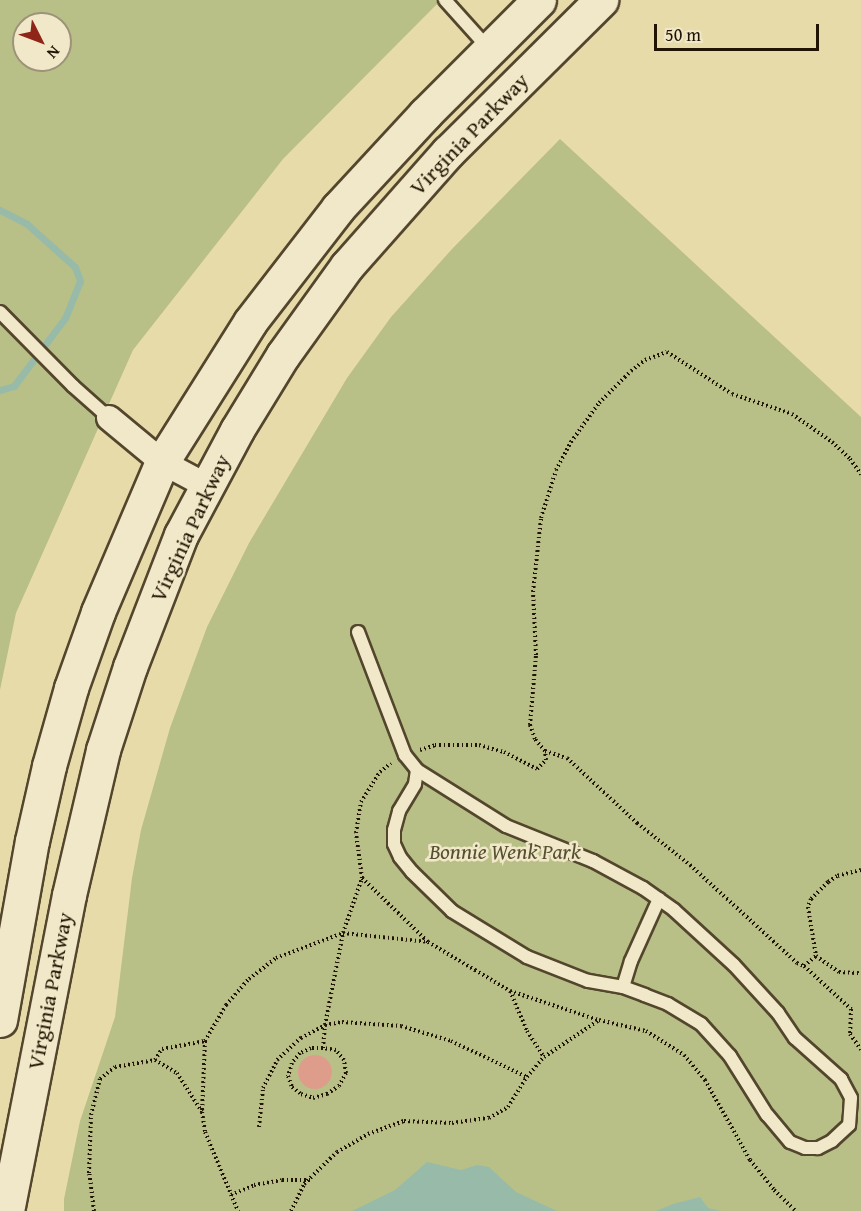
<!DOCTYPE html>
<html>
<head>
<meta charset="utf-8">
<style>
	body { margin:0 }
	#map { position:relative; width:861px; height:1211px; overflow:hidden; background:#e8dbaa; font-family:"Gentium Book Plus",serif }
	div>[style] { position:absolute }
	[style*='--x'] { left:calc(var(--x)*1px); top:calc(var(--y)*1px); width:calc(var(--w)*1px); rotate:calc(var(--a)*1deg) }
	.green>* { inset:0; background:#b8c087 }
	.water>* { inset:0; background:#97bba8 }
	.stream>* { height:7px; margin:-3.5px; padding:0 3.5px; transform-origin:3.5px; border-radius:3.5px; background:#97bba8 }
	.building>* { inset:0; background:#de9d8b }
	.round { border-radius:50% }
	.path>* { height:4px; margin-top:-2px; transform-origin:0; background:repeating-linear-gradient(90deg,#211403 0 1.5px,transparent 0 4.5px) }
	.roads { filter:drop-shadow(2px 0 #53462d) drop-shadow(-2px 0 #53462d) drop-shadow(0 2px #53462d) drop-shadow(0 -2px #53462d) }
	.service>* { height:12px; margin:-6px; padding:0 6px; transform-origin:6px; border-radius:6px; background:#f0e8c8 }
	.minor>* { height:24px; margin:-12px; padding:0 12px; transform-origin:12px; border-radius:12px; background:#f0e8c8 }
	.secondary>* { height:33px; margin:-16.5px; padding:0 16.5px; transform-origin:16.5px; border-radius:16.5px; background:#f0e8c8 }
	span { translate:-50% -50%; white-space:nowrap; text-align:center; line-height:1.15; -webkit-text-stroke:5px #f0e8c8; paint-order:stroke }
	.street-label { font-size:22px; color:#211403 }
	.park-label { font-size:22px; color:#565031; font-style:italic }
	.north { position:absolute; left:12px; top:12px; width:60px; height:60px; box-sizing:border-box; background:#f0e8c8; border:2px solid #9d9379; border-radius:50%; rotate:132deg; font-size:16px; font-weight:700; line-height:24px; text-align:center; color:#211403 }
	.north::after { content:''; display:block; margin:auto; width:21px; height:27px; background:#8f2418; clip-path:polygon(50% 0,100% 100%,50% 72%,0 100%) }
	.scale { position:absolute; left:654px; top:24px; width:165px; height:27px; box-sizing:border-box; border:3px solid #211403; border-top:0; padding-left:8px; font-size:18px; line-height:21px; white-space:nowrap; color:#211403; -webkit-text-stroke:4px #f0e8c8; paint-order:stroke }
</style>
</head>
<body>
<div id="map">
	<div class="green">
		<div style="clip-path:polygon(evenodd,0 0,441px 0,283px 159px,133px 350px,16px 613px,0 690px,0 0,24px 24px,60px 24px,60px 60px,24px 60px,24px 24px)"></div>
		<div style="clip-path:polygon(560px 139px,861px 417px,861px 1211px,64px 1211px,64px 1199px,80px 1121px,115px 1017px,132px 878px,141px 830px,170px 728px,207px 627px,249px 543px,347px 378px,391px 317px,452px 249px)"></div>
	</div>
	<div class="water">
		<div style="clip-path:polygon(427px 1162px,461px 1170px,477px 1165px,489px 1167px,516px 1192px,557px 1211px,352px 1211px,395px 1190px)"></div>
		<div style="clip-path:polygon(700px 1197px,708px 1208px,721px 1211px,656px 1211px,673px 1204px)"></div>
	</div>
	<div class="stream">
		<div style="--x:0;--y:210;--w:30;--a:27"></div>
		<div style="--x:27;--y:224;--w:64;--a:41.9"></div>
		<div style="--x:75;--y:267;--w:15;--a:70"></div>
		<div style="--x:80;--y:281;--w:40;--a:112"></div>
		<div style="--x:65;--y:318;--w:85;--a:126.9"></div>
		<div style="--x:14;--y:386;--w:15;--a:164"></div>
	</div>
	<div class="building">
		<div class="round" style="left:298px;top:1055px;width:34px;height:34px"></div>
	</div>
	<div class="path">
		<div style="--x:420;--y:750;--w:16;--a:-18"></div>
		<div style="--x:435;--y:745;--w:44;--a:0"></div>
		<div style="--x:479;--y:745;--w:26;--a:16"></div>
		<div style="--x:504;--y:752;--w:37;--a:27"></div>
		<div style="--x:537;--y:769;--w:13;--a:-45"></div>
		<div style="--x:546;--y:760;--w:9;--a:-96"></div>
		<div style="--x:545;--y:751;--w:23;--a:18"></div>
		<div style="--x:567;--y:758;--w:96;--a:42.9"></div>
		<div style="--x:637;--y:823;--w:68;--a:38.4"></div>
		<div style="--x:690;--y:865;--w:145;--a:42.5"></div>
		<div style="--x:797;--y:963;--w:8;--a:23"></div>
		<div style="--x:804;--y:966;--w:16;--a:-40"></div>
		<div style="--x:545;--y:751;--w:16;--a:-130"></div>
		<div style="--x:535;--y:739;--w:15;--a:-110"></div>
		<div style="--x:530;--y:725;--w:70;--a:-85.1"></div>
		<div style="--x:536;--y:655;--w:63;--a:-92.7"></div>
		<div style="--x:533;--y:592;--w:74;--a:-83.8"></div>
		<div style="--x:541;--y:518;--w:50;--a:-72.6"></div>
		<div style="--x:556;--y:470;--w:32;--a:-62"></div>
		<div style="--x:571;--y:442;--w:48;--a:-54.3"></div>
		<div style="--x:599;--y:403;--w:45;--a:-45"></div>
		<div style="--x:631;--y:371;--w:18;--a:-38"></div>
		<div style="--x:645;--y:360;--w:23;--a:-20"></div>
		<div style="--x:667;--y:352;--w:77;--a:32.9"></div>
		<div style="--x:732;--y:394;--w:63;--a:18.4"></div>
		<div style="--x:792;--y:414;--w:49;--a:35"></div>
		<div style="--x:832;--y:442;--w:25;--a:43"></div>
		<div style="--x:850;--y:459;--w:19;--a:54"></div>
		<div style="--x:861;--y:870;--w:25;--a:166"></div>
		<div style="--x:837;--y:876;--w:11;--a:146"></div>
		<div style="--x:828;--y:882;--w:24;--a:135"></div>
		<div style="--x:811;--y:899;--w:9;--a:111"></div>
		<div style="--x:808;--y:907;--w:50;--a:80.7"></div>
		<div style="--x:816;--y:956;--w:28;--a:35"></div>
		<div style="--x:839;--y:972;--w:22;--a:3"></div>
		<div style="--x:362;--y:878;--w:92;--a:44.1"></div>
		<div style="--x:804;--y:966;--w:64;--a:42.5"></div>
		<div style="--x:851;--y:1009;--w:25;--a:92"></div>
		<div style="--x:850;--y:1034;--w:19;--a:55"></div>
		<div style="--x:510;--y:991;--w:93;--a:18.2"></div>
		<div style="--x:205;--y:1041;--w:42;--a:-59.7"></div>
		<div style="--x:226;--y:1005;--w:35;--a:-49"></div>
		<div style="--x:249;--y:979;--w:34;--a:-38"></div>
		<div style="--x:276;--y:958;--w:72;--a:-20.5"></div>
		<div style="--x:343;--y:933;--w:58;--a:-70.9"></div>
		<div style="--x:362;--y:878;--w:45;--a:-97.6"></div>
		<div style="--x:356;--y:833;--w:31;--a:-81"></div>
		<div style="--x:361;--y:802;--w:36;--a:-58"></div>
		<div style="--x:380;--y:772;--w:14;--a:-39"></div>
		<div style="--x:323;--y:1048;--w:12;--a:180"></div>
		<div style="--x:311;--y:1048;--w:12;--a:156"></div>
		<div style="--x:300;--y:1053;--w:13;--a:129"></div>
		<div style="--x:292;--y:1063;--w:14;--a:107"></div>
		<div style="--x:288;--y:1076;--w:12;--a:70"></div>
		<div style="--x:292;--y:1087;--w:11;--a:38"></div>
		<div style="--x:301;--y:1094;--w:13;--a:18"></div>
		<div style="--x:313;--y:1098;--w:15;--a:-16"></div>
		<div style="--x:327;--y:1094;--w:14;--a:-34"></div>
		<div style="--x:339;--y:1086;--w:15;--a:-62"></div>
		<div style="--x:346;--y:1073;--w:13;--a:-99"></div>
		<div style="--x:344;--y:1060;--w:13;--a:-129"></div>
		<div style="--x:336;--y:1050;--w:13;--a:-171"></div>
		<div style="--x:323;--y:1048;--w:23;--a:-85"></div>
		<div style="--x:325;--y:1025;--w:94;--a:-78.9"></div>
		<div style="--x:343;--y:933;--w:85;--a:6"></div>
		<div style="--x:428;--y:942;--w:55;--a:30.8"></div>
		<div style="--x:475;--y:970;--w:41;--a:31"></div>
		<div style="--x:510;--y:991;--w:43;--a:67"></div>
		<div style="--x:527;--y:1031;--w:31;--a:57"></div>
		<div style="--x:155;--y:1060;--w:13;--a:-58"></div>
		<div style="--x:162;--y:1049;--w:44;--a:-10.5"></div>
		<div style="--x:205;--y:1041;--w:71;--a:92.4"></div>
		<div style="--x:259;--y:1127;--w:39;--a:-84"></div>
		<div style="--x:263;--y:1088;--w:31;--a:-63"></div>
		<div style="--x:277;--y:1060;--w:33;--a:-43"></div>
		<div style="--x:301;--y:1038;--w:27;--a:-28"></div>
		<div style="--x:325;--y:1025;--w:17;--a:-10"></div>
		<div style="--x:342;--y:1022;--w:59;--a:3.9"></div>
		<div style="--x:401;--y:1026;--w:52;--a:16.7"></div>
		<div style="--x:451;--y:1041;--w:84;--a:25.3"></div>
		<div style="--x:231;--y:1195;--w:25;--a:-23"></div>
		<div style="--x:254;--y:1185;--w:28;--a:-10"></div>
		<div style="--x:282;--y:1180;--w:28;--a:0"></div>
		<div style="--x:94;--y:1211;--w:38;--a:-97"></div>
		<div style="--x:89;--y:1173;--w:58;--a:-88"></div>
		<div style="--x:91;--y:1115;--w:37;--a:-76"></div>
		<div style="--x:100;--y:1079;--w:19;--a:-39"></div>
		<div style="--x:115;--y:1067;--w:41;--a:-9.9"></div>
		<div style="--x:155;--y:1060;--w:26;--a:31"></div>
		<div style="--x:177;--y:1073;--w:46;--a:57.3"></div>
		<div style="--x:202;--y:1112;--w:20;--a:81"></div>
		<div style="--x:205;--y:1132;--w:86;--a:67.3"></div>
		<div style="--x:291;--y:1211;--w:30;--a:-64"></div>
		<div style="--x:304;--y:1184;--w:46;--a:-44.1"></div>
		<div style="--x:337;--y:1152;--w:36;--a:-30"></div>
		<div style="--x:368;--y:1134;--w:38;--a:-20"></div>
		<div style="--x:404;--y:1121;--w:48;--a:2.4"></div>
		<div style="--x:452;--y:1123;--w:37;--a:-8"></div>
		<div style="--x:489;--y:1118;--w:22;--a:-30"></div>
		<div style="--x:508;--y:1107;--w:36;--a:-58"></div>
		<div style="--x:527;--y:1077;--w:26;--a:-50"></div>
		<div style="--x:544;--y:1057;--w:66;--a:-33.9"></div>
		<div style="--x:599;--y:1020;--w:48;--a:13.2"></div>
		<div style="--x:646;--y:1031;--w:45;--a:32.3"></div>
		<div style="--x:684;--y:1055;--w:33;--a:50"></div>
		<div style="--x:705;--y:1080;--w:92;--a:60.6"></div>
		<div style="--x:750;--y:1160;--w:38;--a:51"></div>
		<div style="--x:774;--y:1190;--w:30;--a:44"></div>
	</div>
	<div class="roads">
		<div class="service">
			<div style="--x:445;--y:0;--w:64;--a:48.1"></div>
			<div style="--x:0;--y:312;--w:104;--a:45.4"></div>
			<div style="--x:73;--y:386;--w:48;--a:41.6"></div>
			<div style="--x:358;--y:632;--w:132;--a:69.1"></div>
			<div style="--x:405;--y:755;--w:19;--a:51"></div>
			<div style="--x:417;--y:770;--w:105;--a:32.2"></div>
			<div style="--x:506;--y:826;--w:94;--a:21.9"></div>
			<div style="--x:593;--y:861;--w:57;--a:28.4"></div>
			<div style="--x:643;--y:888;--w:38;--a:35"></div>
			<div style="--x:674;--y:910;--w:81;--a:42.5"></div>
			<div style="--x:734;--y:965;--w:65;--a:47.5"></div>
			<div style="--x:778;--y:1013;--w:30;--a:56"></div>
			<div style="--x:795;--y:1038;--w:62;--a:41.7"></div>
			<div style="--x:841;--y:1079;--w:21;--a:62"></div>
			<div style="--x:851;--y:1098;--w:27;--a:94"></div>
			<div style="--x:849;--y:1125;--w:23;--a:137"></div>
			<div style="--x:832;--y:1141;--w:16;--a:153"></div>
			<div style="--x:818;--y:1148;--w:13;--a:180"></div>
			<div style="--x:805;--y:1148;--w:16;--a:-158"></div>
			<div style="--x:790;--y:1142;--w:35;--a:-130"></div>
			<div style="--x:767;--y:1115;--w:70;--a:-122.1"></div>
			<div style="--x:730;--y:1056;--w:43;--a:-132.2"></div>
			<div style="--x:701;--y:1024;--w:39;--a:-149"></div>
			<div style="--x:668;--y:1004;--w:25;--a:-159"></div>
			<div style="--x:645;--y:995;--w:23;--a:-160"></div>
			<div style="--x:623;--y:987;--w:36;--a:-170"></div>
			<div style="--x:588;--y:981;--w:66;--a:-158.5"></div>
			<div style="--x:527;--y:957;--w:88;--a:-148.5"></div>
			<div style="--x:452;--y:911;--w:56;--a:-135.7"></div>
			<div style="--x:412;--y:872;--w:19;--a:-129"></div>
			<div style="--x:400;--y:857;--w:14;--a:-115"></div>
			<div style="--x:394;--y:844;--w:14;--a:-90"></div>
			<div style="--x:394;--y:830;--w:20;--a:-75"></div>
			<div style="--x:399;--y:811;--w:31;--a:-59"></div>
			<div style="--x:415;--y:784;--w:14;--a:-82"></div>
			<div style="--x:623;--y:987;--w:27;--a:-73"></div>
			<div style="--x:631;--y:961;--w:68;--a:-65.7"></div>
		</div>
		<div class="minor">
			<div style="--x:109;--y:418;--w:69;--a:39.7"></div>
			<div style="--x:162;--y:462;--w:51;--a:28.1"></div>
		</div>
		<div class="secondary">
			<div style="--x:0;--y:1020;--w:182;--a:-79.9"></div>
			<div style="--x:32;--y:841;--w:77;--a:-77.2"></div>
			<div style="--x:49;--y:766;--w:81;--a:-74.2"></div>
			<div style="--x:71;--y:688;--w:81;--a:-70.4"></div>
			<div style="--x:98;--y:612;--w:163;--a:-66.9"></div>
			<div style="--x:162;--y:462;--w:165;--a:-57.8"></div>
			<div style="--x:250;--y:322;--w:144;--a:-52.3"></div>
			<div style="--x:338;--y:208;--w:128;--a:-47.2"></div>
			<div style="--x:425;--y:114;--w:161;--a:-45"></div>
			<div style="--x:7;--y:1211;--w:322;--a:-78.9"></div>
			<div style="--x:69;--y:895;--w:149;--a:-76.8"></div>
			<div style="--x:103;--y:750;--w:87;--a:-72"></div>
			<div style="--x:130;--y:667;--w:142;--a:-68.9"></div>
			<div style="--x:181;--y:535;--w:119;--a:-61.9"></div>
			<div style="--x:237;--y:430;--w:88;--a:-58.5"></div>
			<div style="--x:283;--y:355;--w:110;--a:-54.3"></div>
			<div style="--x:347;--y:266;--w:152;--a:-48.5"></div>
			<div style="--x:448;--y:152;--w:216;--a:-44.8"></div>
		</div>
	</div>
	<div class="street-label">
		<span style="left:469px;top:134px;rotate:-46deg">Virginia Parkway</span>
		<span style="left:190px;top:528px;rotate:-65deg">Virginia Parkway</span>
		<span style="left:50px;top:991px;rotate:-79deg">Virginia Parkway</span>
	</div>
	<div class="park-label">
		<span style="left:505px;top:852px">Bonnie Wenk Park</span>
	</div>
	<div class="north">N</div>
	<div class="scale">50 m</div>
</div>
</body>
</html>
